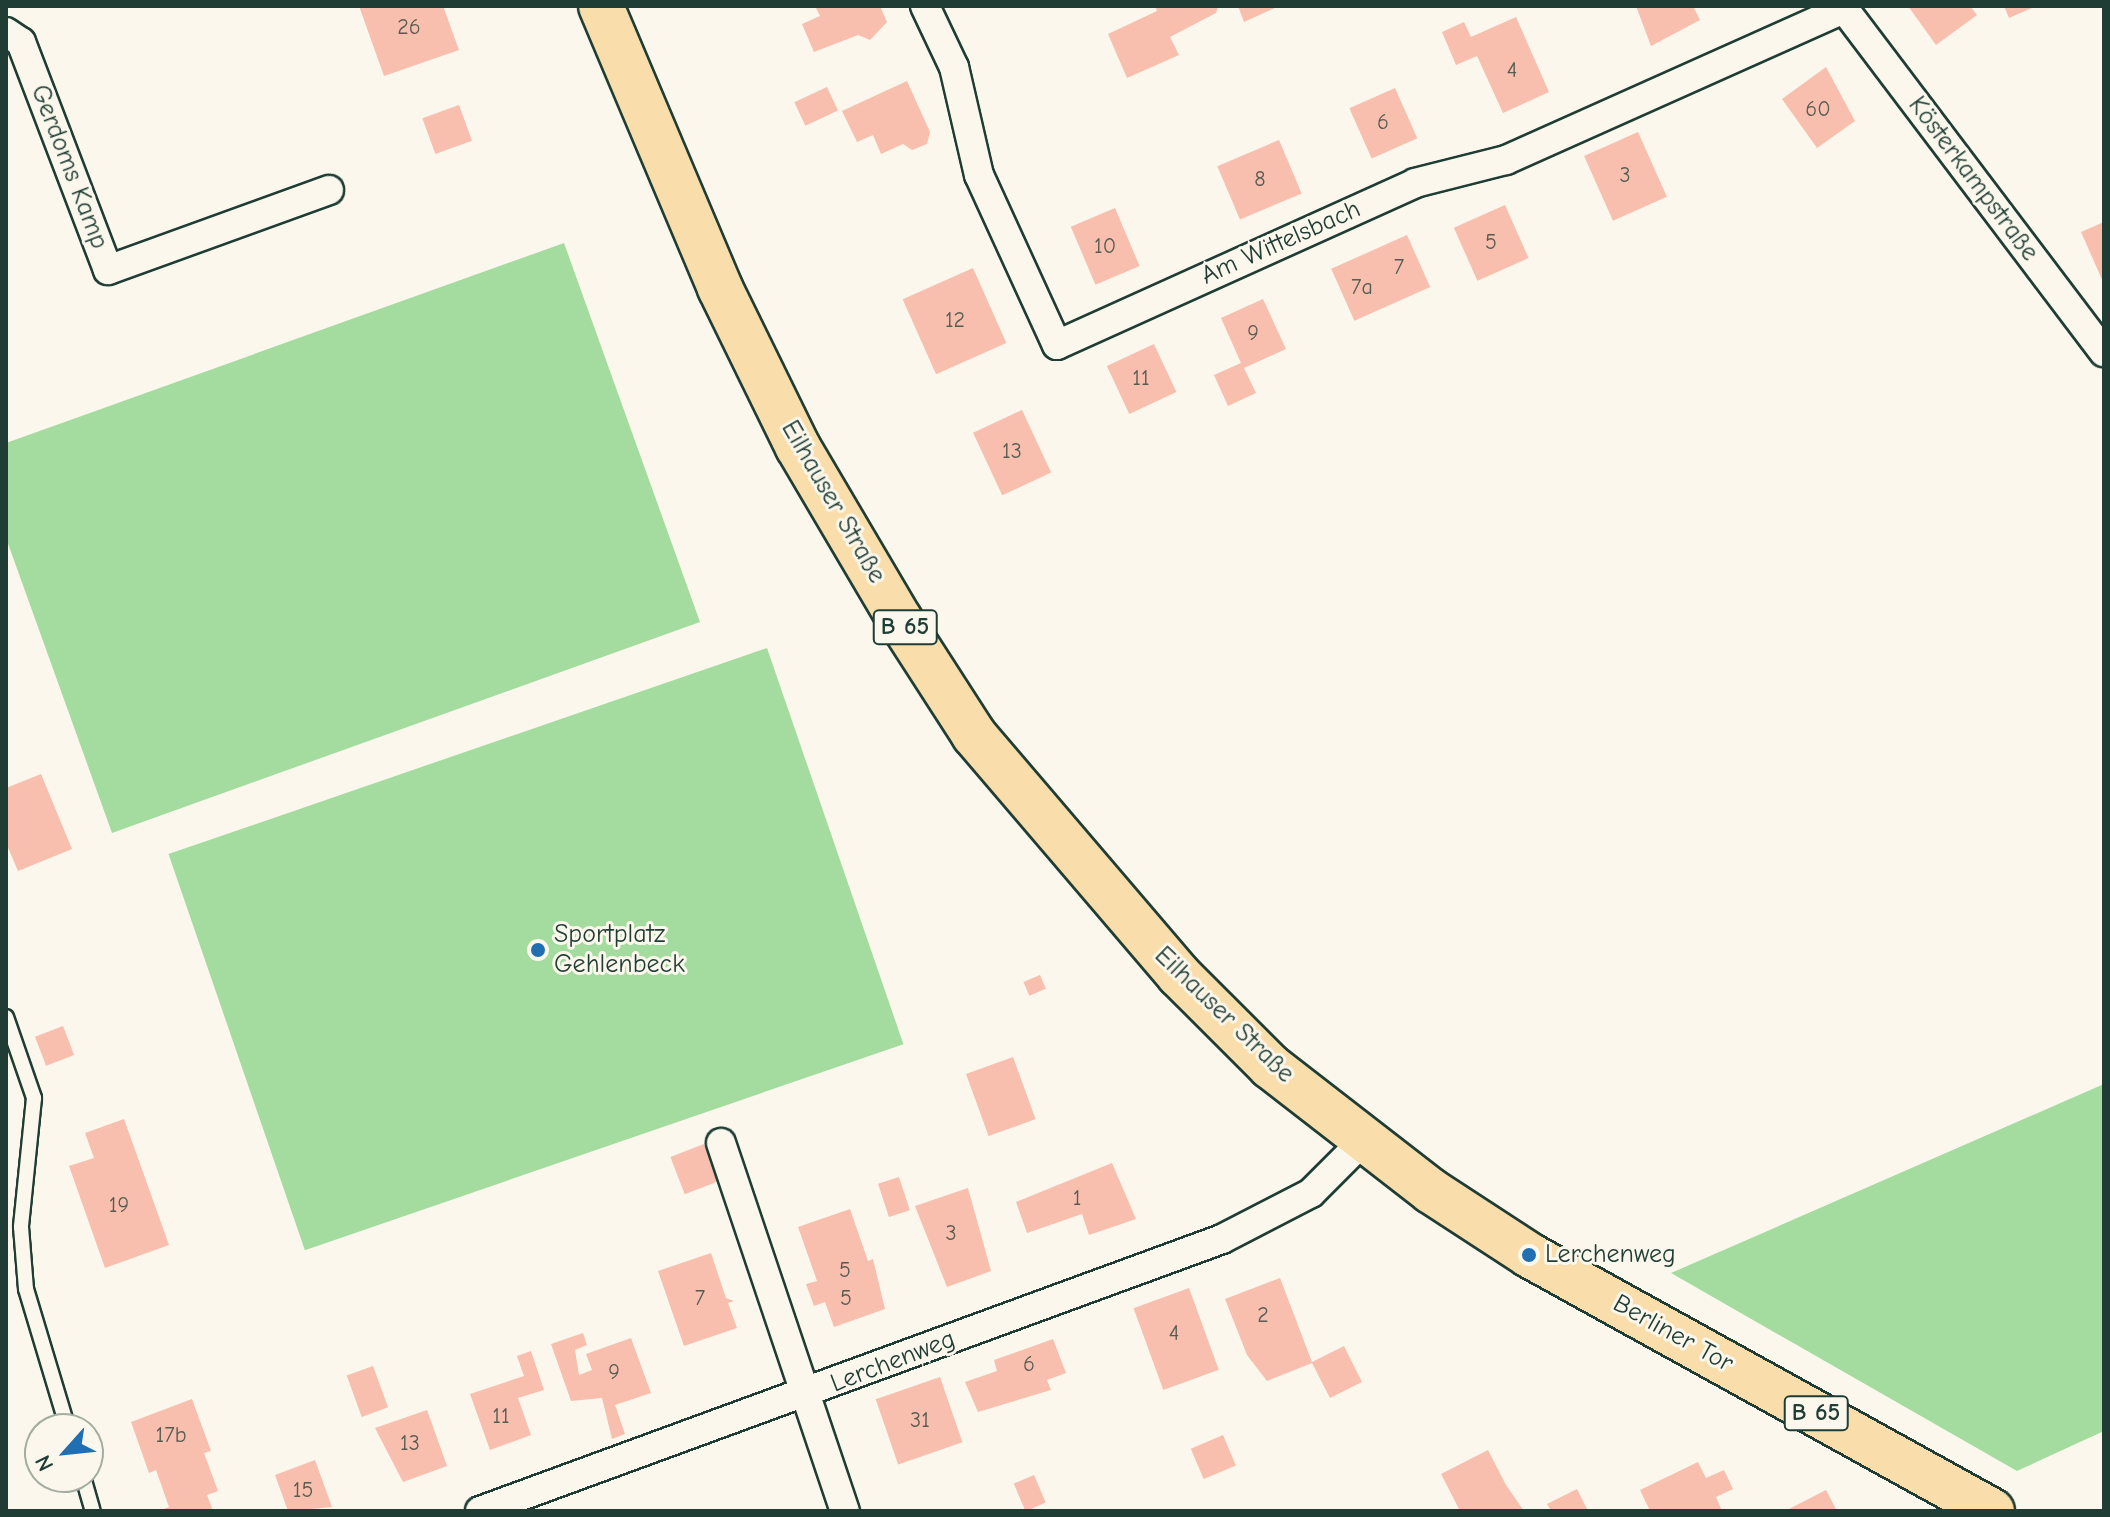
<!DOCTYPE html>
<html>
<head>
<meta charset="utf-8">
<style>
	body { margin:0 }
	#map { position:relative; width:2110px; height:1517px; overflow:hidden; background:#fbf7ec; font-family:"Comic Neue",sans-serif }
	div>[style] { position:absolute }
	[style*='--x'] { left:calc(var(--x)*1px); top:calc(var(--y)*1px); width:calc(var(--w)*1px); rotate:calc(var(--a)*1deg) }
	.green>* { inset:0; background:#a4dca0; transform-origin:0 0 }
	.building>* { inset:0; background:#f8beae; transform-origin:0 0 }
	.roads { filter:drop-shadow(2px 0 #1f3d34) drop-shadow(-2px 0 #1f3d34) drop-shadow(0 2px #1f3d34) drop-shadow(0 -2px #1f3d34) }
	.service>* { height:14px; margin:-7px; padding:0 7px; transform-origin:7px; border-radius:7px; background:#fbf7ec }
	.minor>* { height:28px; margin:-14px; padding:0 14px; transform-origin:14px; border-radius:14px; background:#fbf7ec }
	.primary>* { height:44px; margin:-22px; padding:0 22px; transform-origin:22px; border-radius:22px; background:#f9deab }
	.dots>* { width:22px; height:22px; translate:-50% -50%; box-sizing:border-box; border:4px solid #fbf7ec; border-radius:50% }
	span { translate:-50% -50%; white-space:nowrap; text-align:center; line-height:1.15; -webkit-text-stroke:6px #fbf7ec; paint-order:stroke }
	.number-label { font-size:22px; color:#555d52 }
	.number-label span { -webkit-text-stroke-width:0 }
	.shield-label span { padding:2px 6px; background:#fbf7ec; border:2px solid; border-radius:6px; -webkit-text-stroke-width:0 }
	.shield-label { font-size:24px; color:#1f3d34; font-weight:700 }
	.street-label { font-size:26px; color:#1f3d34 }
	.poi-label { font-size:26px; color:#1f3d34 }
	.left { translate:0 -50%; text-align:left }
	.frame { position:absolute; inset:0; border:8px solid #1f3d34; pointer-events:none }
	.north { position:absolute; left:24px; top:1413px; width:80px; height:80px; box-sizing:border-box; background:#fbf7ec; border:2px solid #a3ada2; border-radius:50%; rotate:243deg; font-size:22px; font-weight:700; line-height:32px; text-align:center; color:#1f3d34 }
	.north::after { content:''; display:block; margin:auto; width:28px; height:36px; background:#1f6fb2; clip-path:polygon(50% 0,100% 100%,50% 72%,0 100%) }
</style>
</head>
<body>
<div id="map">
	<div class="green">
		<div style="clip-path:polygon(564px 243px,700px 622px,112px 833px,6px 538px,6px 443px)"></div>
		<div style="left:767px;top:648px;width:419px;height:633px;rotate:71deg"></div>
		<div style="clip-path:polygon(2104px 1084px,2104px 1431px,2017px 1471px,1671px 1273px)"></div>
	</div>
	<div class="building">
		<div style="clip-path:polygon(359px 6px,443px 6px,459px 50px,384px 76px)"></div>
		<div style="clip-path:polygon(815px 6px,880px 6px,887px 22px,870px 40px,858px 35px,814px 52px,802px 24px,820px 16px)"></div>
		<div style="clip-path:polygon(1155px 6px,1218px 6px,1216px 13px,1170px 37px,1179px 55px,1127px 78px,1108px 34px,1157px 11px)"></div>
		<div style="clip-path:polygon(1238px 6px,1279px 6px,1244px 22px)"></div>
		<div style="clip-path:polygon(1636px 6px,1693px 6px,1700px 20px,1651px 46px)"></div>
		<div style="clip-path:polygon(1908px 6px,1970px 6px,1977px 15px,1936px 45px)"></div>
		<div style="clip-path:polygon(2004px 6px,2036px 6px,2009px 18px)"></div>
		<div style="clip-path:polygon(1516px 17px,1549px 92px,1503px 113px,1477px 56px,1456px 65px,1442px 32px,1464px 22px,1471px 37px)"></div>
		<div style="clip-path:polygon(1826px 67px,1855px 121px,1817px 148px,1782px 99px)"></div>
		<div style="clip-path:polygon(907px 81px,930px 132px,927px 144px,912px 150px,903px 144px,881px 154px,873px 135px,857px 142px,842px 111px)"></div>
		<div style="left:827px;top:87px;width:26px;height:36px;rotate:65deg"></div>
		<div style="left:1395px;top:88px;width:55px;height:50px;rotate:66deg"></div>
		<div style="left:459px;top:105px;width:38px;height:39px;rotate:70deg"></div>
		<div style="left:1638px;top:132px;width:71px;height:59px;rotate:66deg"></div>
		<div style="left:1279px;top:140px;width:58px;height:67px;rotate:67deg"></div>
		<div style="left:1505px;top:205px;width:58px;height:56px;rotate:66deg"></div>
		<div style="left:1115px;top:208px;width:63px;height:48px;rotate:67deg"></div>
		<div style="clip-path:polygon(2104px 222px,2104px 284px,2081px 232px)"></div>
		<div style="left:1407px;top:235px;width:57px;height:83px;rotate:66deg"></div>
		<div style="left:973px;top:268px;width:82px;height:77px;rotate:66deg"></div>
		<div style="clip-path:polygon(1263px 299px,1286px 349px,1244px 368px,1256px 393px,1228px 406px,1214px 375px,1241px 363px,1221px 318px)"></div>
		<div style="left:1154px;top:344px;width:53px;height:52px;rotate:65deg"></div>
		<div style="left:1022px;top:410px;width:69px;height:54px;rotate:65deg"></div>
		<div style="clip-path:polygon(41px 774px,72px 849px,18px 871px,6px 843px,6px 788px)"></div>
		<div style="left:1040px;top:975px;width:15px;height:18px;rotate:67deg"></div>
		<div style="left:63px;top:1026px;width:31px;height:30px;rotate:69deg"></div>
		<div style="left:1013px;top:1057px;width:66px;height:50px;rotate:70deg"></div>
		<div style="clip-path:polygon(124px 1119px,169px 1245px,105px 1268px,69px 1166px,94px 1158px,85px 1133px)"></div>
		<div style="left:704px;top:1144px;width:40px;height:36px;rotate:69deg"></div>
		<div style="clip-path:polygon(1112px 1163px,1136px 1219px,1089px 1235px,1082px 1214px,1027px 1233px,1016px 1202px)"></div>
		<div style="left:899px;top:1177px;width:35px;height:22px;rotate:72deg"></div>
		<div style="clip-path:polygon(968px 1188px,991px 1271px,947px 1287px,915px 1206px)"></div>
		<div style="clip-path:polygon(850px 1209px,868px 1261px,873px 1259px,885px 1309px,834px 1327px,825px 1302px,814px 1306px,806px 1284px,817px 1281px,798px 1227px)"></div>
		<div style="clip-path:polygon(711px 1253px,726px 1298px,734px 1301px,728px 1303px,737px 1328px,684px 1346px,658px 1271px)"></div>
		<div style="clip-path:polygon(1280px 1278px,1312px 1362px,1344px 1346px,1362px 1382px,1330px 1398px,1312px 1363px,1267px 1381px,1247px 1355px,1225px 1299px)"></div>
		<div style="left:1189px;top:1288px;width:87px;height:59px;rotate:70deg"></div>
		<div style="clip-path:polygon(583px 1333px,587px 1345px,575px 1350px,579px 1375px,592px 1370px,586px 1354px,631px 1338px,651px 1393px,615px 1405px,625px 1434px,612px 1439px,602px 1398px,571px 1401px,551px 1344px)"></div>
		<div style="clip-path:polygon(1053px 1339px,1066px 1373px,1047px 1380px,1051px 1390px,978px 1412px,965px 1382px,997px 1371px,994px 1360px)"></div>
		<div style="clip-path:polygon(531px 1351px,544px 1390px,518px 1398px,531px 1435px,490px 1450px,470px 1394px,524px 1376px,517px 1356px)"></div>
		<div style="left:373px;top:1366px;width:44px;height:28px;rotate:70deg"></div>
		<div style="left:940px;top:1377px;width:69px;height:68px;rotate:71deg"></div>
		<div style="clip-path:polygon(192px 1399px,211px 1451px,204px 1453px,218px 1491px,207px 1495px,213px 1511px,158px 1511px,169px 1507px,156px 1470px,149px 1473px,131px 1422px)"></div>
		<div style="clip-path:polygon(427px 1410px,447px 1466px,403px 1482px,375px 1428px)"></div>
		<div style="left:1223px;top:1435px;width:33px;height:35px;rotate:67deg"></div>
		<div style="clip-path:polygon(1488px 1450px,1506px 1485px,1524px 1511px,1460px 1511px,1441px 1474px)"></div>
		<div style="clip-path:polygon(315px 1460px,332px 1507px,288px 1511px,275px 1475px)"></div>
		<div style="clip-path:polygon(1698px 1462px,1706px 1478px,1724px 1470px,1733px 1489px,1716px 1497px,1722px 1511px,1650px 1511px,1640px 1490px)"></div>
		<div style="left:1034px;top:1475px;width:30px;height:22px;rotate:67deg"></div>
		<div style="clip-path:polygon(1577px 1489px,1588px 1511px,1551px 1511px,1547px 1504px)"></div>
		<div style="clip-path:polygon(1826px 1490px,1837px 1511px,1785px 1511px)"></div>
	</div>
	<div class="roads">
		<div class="service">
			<div style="--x:6;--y:1017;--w:86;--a:70.9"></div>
			<div style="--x:34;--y:1098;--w:130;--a:95.8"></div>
			<div style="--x:21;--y:1227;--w:62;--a:85.4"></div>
			<div style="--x:26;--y:1289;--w:146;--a:73.3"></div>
			<div style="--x:83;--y:1477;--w:35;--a:74"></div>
		</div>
		<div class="minor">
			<div style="--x:925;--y:6;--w:68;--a:64.6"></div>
			<div style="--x:954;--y:67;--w:111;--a:77"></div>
			<div style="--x:979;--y:175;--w:187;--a:65.4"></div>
			<div style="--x:1057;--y:345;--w:393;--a:-24.3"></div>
			<div style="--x:1415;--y:183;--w:94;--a:-14.2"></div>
			<div style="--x:1506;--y:160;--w:370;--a:-24.1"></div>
			<div style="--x:1842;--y:6;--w:434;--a:52.9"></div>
			<div style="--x:6;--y:32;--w:18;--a:34"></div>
			<div style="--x:21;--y:42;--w:244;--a:69.1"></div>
			<div style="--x:108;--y:270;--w:235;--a:-19.9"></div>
			<div style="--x:721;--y:1143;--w:388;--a:71.4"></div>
			<div style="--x:480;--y:1511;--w:790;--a:-20.13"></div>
			<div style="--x:1222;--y:1239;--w:100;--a:-27.3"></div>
			<div style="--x:1311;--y:1193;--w:74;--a:-45"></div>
		</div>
		<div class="primary">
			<div style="--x:601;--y:6;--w:306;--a:67.1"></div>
			<div style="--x:720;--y:288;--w:177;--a:63.9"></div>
			<div style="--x:798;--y:447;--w:201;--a:59.5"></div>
			<div style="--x:900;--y:620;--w:137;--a:57.2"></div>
			<div style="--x:974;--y:735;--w:316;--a:49.5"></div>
			<div style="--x:1179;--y:975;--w:129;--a:45"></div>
			<div style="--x:1270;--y:1066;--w:204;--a:37.8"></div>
			<div style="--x:1431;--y:1191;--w:117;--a:33.1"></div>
			<div style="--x:1529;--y:1255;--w:529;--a:28.94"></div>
		</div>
	</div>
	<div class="dots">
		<div style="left:538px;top:950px;background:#1f6fb2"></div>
		<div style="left:1529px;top:1255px;background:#1f6fb2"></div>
	</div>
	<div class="number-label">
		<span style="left:409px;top:28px">26</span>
		<span style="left:1512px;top:71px">4</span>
		<span style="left:1818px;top:110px">60</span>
		<span style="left:1383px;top:123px">6</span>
		<span style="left:1625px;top:176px">3</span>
		<span style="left:1260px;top:180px">8</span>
		<span style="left:1491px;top:243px">5</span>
		<span style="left:1105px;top:247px">10</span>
		<span style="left:1399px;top:268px">7</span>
		<span style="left:1362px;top:288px">7a</span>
		<span style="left:955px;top:321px">12</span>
		<span style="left:1253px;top:334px">9</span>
		<span style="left:1141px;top:379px">11</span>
		<span style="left:1012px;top:452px">13</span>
		<span style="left:1077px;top:1199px">1</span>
		<span style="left:119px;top:1206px">19</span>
		<span style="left:951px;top:1234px">3</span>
		<span style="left:845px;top:1271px">5</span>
		<span style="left:700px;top:1299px">7</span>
		<span style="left:846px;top:1299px">5</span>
		<span style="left:1263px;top:1316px">2</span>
		<span style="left:1174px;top:1334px">4</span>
		<span style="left:1029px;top:1365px">6</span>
		<span style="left:614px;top:1373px">9</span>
		<span style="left:501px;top:1417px">11</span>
		<span style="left:920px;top:1421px">31</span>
		<span style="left:171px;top:1436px">17b</span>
		<span style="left:410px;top:1444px">13</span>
		<span style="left:303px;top:1491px">15</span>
	</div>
	<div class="shield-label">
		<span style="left:905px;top:627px">B 65</span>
		<span style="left:1816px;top:1413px">B 65</span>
	</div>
	<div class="street-label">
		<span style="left:69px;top:167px;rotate:69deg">Gerdoms Kamp</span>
		<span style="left:1973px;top:179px;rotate:53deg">Kösterkampstraße</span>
		<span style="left:1281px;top:243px;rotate:-24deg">Am Wittelsbach</span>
		<span style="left:833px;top:502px;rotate:60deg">Eilhauser Straße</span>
		<span style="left:1224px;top:1015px;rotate:44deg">Eilhauser Straße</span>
		<span style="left:1673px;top:1334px;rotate:29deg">Berliner Tor</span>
		<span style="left:893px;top:1362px;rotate:-21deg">Lerchenweg</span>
	</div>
	<div class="poi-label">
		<span class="left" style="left:554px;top:950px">Sportplatz<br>Gehlenbeck</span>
		<span class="left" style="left:1545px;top:1255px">Lerchenweg</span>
	</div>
	<div class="frame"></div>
	<div class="north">N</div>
</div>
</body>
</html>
